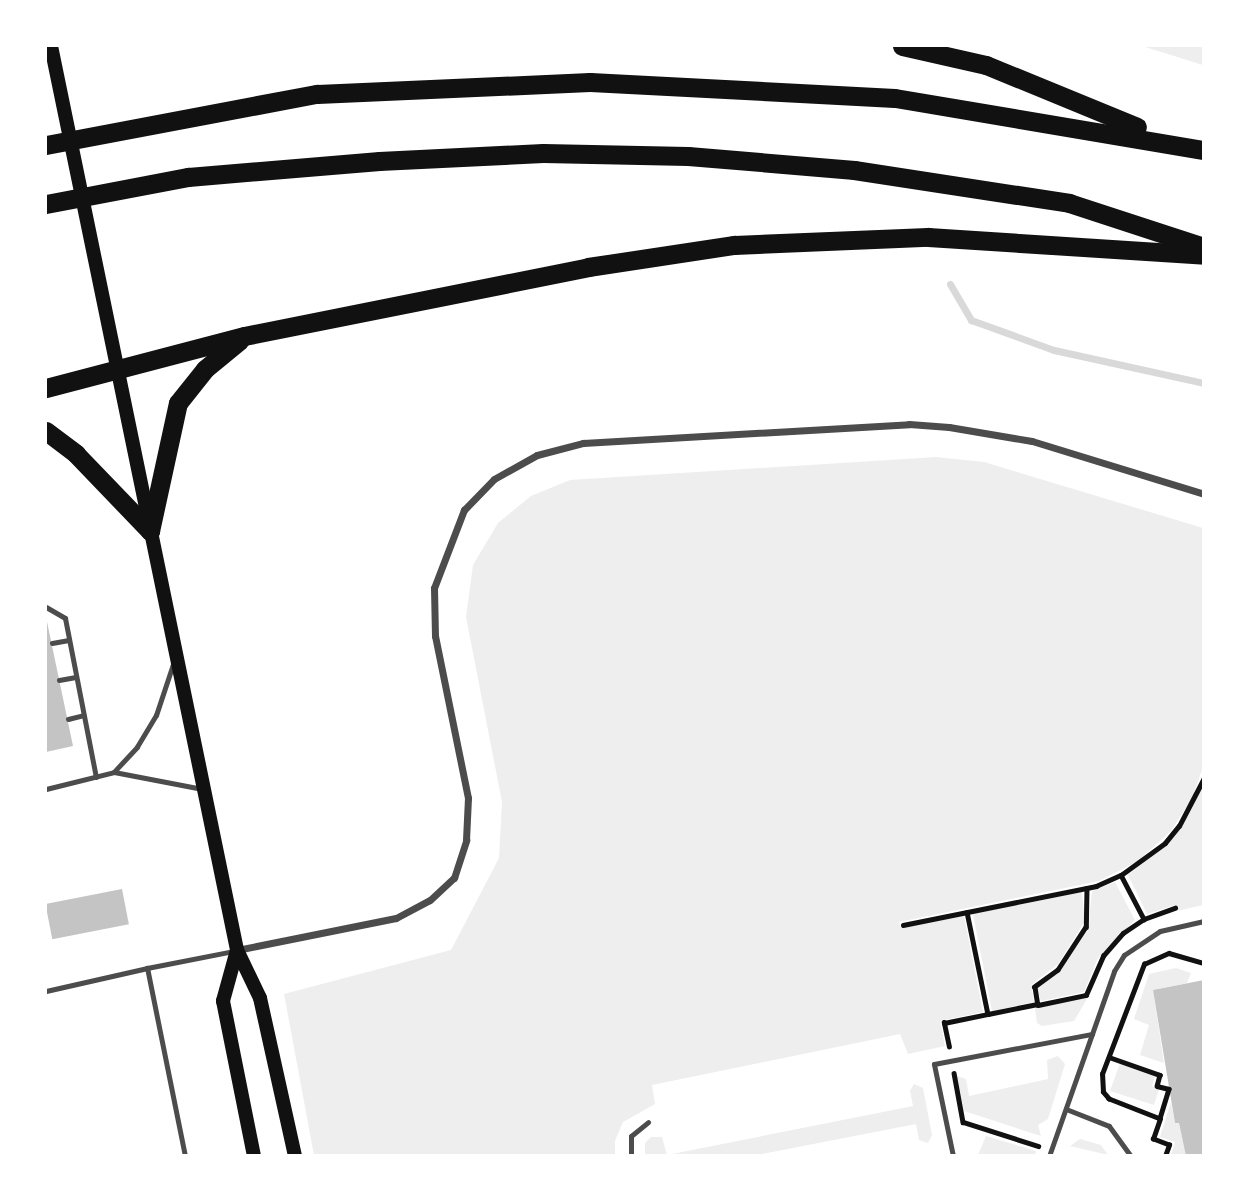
<!DOCTYPE html>
<html>
<head>
<meta charset="utf-8">
<style>
	body { margin:0 }
	#map { position:relative; width:1249px; height:1201px; overflow:hidden; background:#fff; font-family:"Titillium Web",sans-serif }
	div>[style] { position:absolute }
	[style*='--x'] { left:calc(var(--x)*1px); top:calc(var(--y)*1px); width:calc(var(--w)*1px); rotate:calc(var(--a)*1deg) }
	.green>* { inset:0; background:#eee }
	.stream>* { height:7px; margin:-3.5px; padding:0 3.5px; transform-origin:3.5px; border-radius:3.5px; background:#d9d9d9 }
	.building>* { inset:0; background:#c4c4c4; transform-origin:0 0 }
	.path>* { height:4.5px; margin:-2.25px; padding:0 2.25px; transform-origin:2.25px; border-radius:2.25px; background:#111 }
	.service>* { height:5px; margin:-2.5px; padding:0 2.5px; transform-origin:2.5px; border-radius:2.5px; background:#4c4c4c }
	.minor>* { height:7px; margin:-3.5px; padding:0 3.5px; transform-origin:3.5px; border-radius:3.5px; background:#4c4c4c }
	.secondary>* { height:14px; margin:-7px; padding:0 7px; transform-origin:7px; border-radius:7px; background:#111 }
	.motorway>* { height:19px; margin:-9.5px; padding:0 9.5px; transform-origin:9.5px; border-radius:9.5px; background:#111 }
	span { translate:-50% -50%; white-space:nowrap; text-align:center; line-height:1.15; -webkit-text-stroke:5px #fff; paint-order:stroke }
	.frame { position:absolute; inset:0; border:47px solid #fff; pointer-events:none }
</style>
</head>
<body>
<div id="map">
	<div class="green">
		<div style="clip-path:polygon(1142px 46px,1203px 46px,1203px 65px)"></div>
		<div style="clip-path:polygon(936px 457px,984px 462px,1203px 528px,1203px 767px,1192px 798px,1171px 831px,1138px 861px,1099px 881px,899px 922px,901px 928px,964px 916px,983px 1012px,940px 1021px,945px 1046px,908px 1054px,900px 1034px,652px 1085px,655px 1104px,623px 1122px,615px 1141px,615px 1155px,314px 1155px,284px 994px,451px 950px,499px 858px,502px 802px,466px 617px,473px 565px,498px 523px,531px 496px,570px 480px)"></div>
		<div style="clip-path:polygon(1203px 787px,1203px 905px,1177px 911px,1175px 905px,1147px 914px,1128px 875px,1171px 840px)"></div>
		<div style="clip-path:polygon(1115px 882px,1135px 920px,1098px 958px,1084px 992px,1041px 1001px,1037px 989px,1058px 973px,1088px 930px,1092px 891px)"></div>
		<div style="clip-path:polygon(1082px 892px,1085px 921px,1058px 964px,1031px 985px,1034px 1002px,992px 1011px,973px 914px)"></div>
		<div style="clip-path:polygon(1176px 968px,1191px 973px,1187px 983px,1153px 990px,1164px 1063px,1140px 1055px,1149px 1025px,1134px 1019px,1149px 974px)"></div>
		<div style="clip-path:polygon(1088px 997px,1074px 1021px,1042px 1026px,1037px 1023px,1035px 1008px)"></div>
		<div style="clip-path:polygon(1058px 1056px,1065px 1064px,1048px 1119px,1038px 1125px,1041px 1136px,964px 1111px,957px 1076px,966px 1079px,969px 1096px,1048px 1079px,1047px 1060px)"></div>
		<div style="clip-path:polygon(1120px 1063px,1155px 1076px,1152px 1086px,1159px 1089px,1154px 1105px,1110px 1091px)"></div>
		<div style="clip-path:polygon(914px 1084px,923px 1088px,932px 1135px,928px 1143px,919px 1140px,916px 1124px,757px 1155px,645px 1155px,645px 1143px,651px 1137px,662px 1137px,667px 1155px,913px 1106px,910px 1091px)"></div>
		<div style="clip-path:polygon(1171px 1102px,1175px 1123px,1179px 1123px,1186px 1155px,1171px 1155px,1175px 1142px,1160px 1137px)"></div>
		<div style="clip-path:polygon(986px 1136px,1036px 1151px,1035px 1155px,978px 1155px)"></div>
		<div style="clip-path:polygon(1080px 1139px,1101px 1145px,1108px 1155px,1070px 1146px)"></div>
	</div>
	<div class="stream">
		<div style="--x:950;--y:284;--w:42;--a:59.7"></div>
		<div style="--x:971;--y:320;--w:88;--a:19.9"></div>
		<div style="--x:1054;--y:350;--w:154;--a:12.4"></div>
	</div>
	<div class="building">
		<div style="clip-path:polygon(46px 617px,73px 746px,46px 752px)"></div>
		<div style="left:122px;top:889px;width:36px;height:78px;rotate:79deg"></div>
		<div style="clip-path:polygon(1204px 980px,1204px 1156px,1186px 1156px,1179px 1123px,1175px 1123px,1153px 990px)"></div>
	</div>
	<div class="path">
		<div style="--x:1121;--y:875;--w:50;--a:62.4"></div>
		<div style="--x:1144;--y:919;--w:33;--a:-20"></div>
		<div style="--x:1087;--y:888;--w:39;--a:91"></div>
		<div style="--x:1086;--y:927;--w:51;--a:123.1"></div>
		<div style="--x:1058;--y:970;--w:29;--a:144"></div>
		<div style="--x:1035;--y:987;--w:18;--a:81"></div>
		<div style="--x:1038;--y:1005;--w:49;--a:-11.8"></div>
		<div style="--x:1086;--y:995;--w:43;--a:-66.4"></div>
		<div style="--x:1103;--y:956;--w:30;--a:-49"></div>
		<div style="--x:1123;--y:933;--w:25;--a:-34"></div>
		<div style="--x:967;--y:912;--w:104;--a:78.4"></div>
		<div style="--x:988;--y:1014;--w:50;--a:-11.5"></div>
		<div style="--x:903;--y:925;--w:197;--a:-11.4"></div>
		<div style="--x:1096;--y:886;--w:27;--a:-24"></div>
		<div style="--x:1121;--y:875;--w:54;--a:-36"></div>
		<div style="--x:1165;--y:843;--w:22;--a:-51"></div>
		<div style="--x:1179;--y:826;--w:54;--a:-62.5"></div>
		<div style="--x:949;--y:1047;--w:25;--a:-102"></div>
		<div style="--x:944;--y:1023;--w:45;--a:-11.6"></div>
		<div style="--x:1109;--y:1057;--w:54;--a:19.4"></div>
		<div style="--x:1160;--y:1075;--w:11;--a:105"></div>
		<div style="--x:1157;--y:1086;--w:12;--a:14"></div>
		<div style="--x:1169;--y:1089;--w:31;--a:107"></div>
		<div style="--x:954;--y:1073;--w:50;--a:79.6"></div>
		<div style="--x:963;--y:1122;--w:79;--a:17.7"></div>
		<div style="--x:1165;--y:1156;--w:12;--a:-70"></div>
		<div style="--x:1169;--y:1145;--w:17;--a:-159"></div>
		<div style="--x:1153;--y:1139;--w:21;--a:-71"></div>
		<div style="--x:1160;--y:1119;--w:55;--a:-158.6"></div>
		<div style="--x:1109;--y:1099;--w:9;--a:-131"></div>
		<div style="--x:1103;--y:1092;--w:18;--a:-93"></div>
		<div style="--x:1102;--y:1074;--w:118;--a:-69.1"></div>
		<div style="--x:1144;--y:964;--w:27;--a:-24"></div>
		<div style="--x:1169;--y:953;--w:36;--a:16"></div>
	</div>
	<div class="service">
		<div style="--x:46;--y:607;--w:22;--a:30"></div>
		<div style="--x:65;--y:618;--w:162;--a:79"></div>
		<div style="--x:52;--y:643;--w:17;--a:-10"></div>
		<div style="--x:174;--y:661;--w:57;--a:108.4"></div>
		<div style="--x:156;--y:715;--w:37;--a:121"></div>
		<div style="--x:137;--y:747;--w:34;--a:133"></div>
		<div style="--x:114;--y:772;--w:90;--a:10.9"></div>
		<div style="--x:59;--y:680;--w:17;--a:-10"></div>
		<div style="--x:68;--y:719;--w:16;--a:-14"></div>
		<div style="--x:46;--y:789;--w:70;--a:-14"></div>
		<div style="--x:46;--y:991;--w:104;--a:-12.8"></div>
		<div style="--x:1066;--y:1109;--w:46;--a:21.6"></div>
		<div style="--x:1109;--y:1126;--w:37;--a:54"></div>
		<div style="--x:185;--y:1156;--w:192;--a:-101.4"></div>
		<div style="--x:147;--y:968;--w:89;--a:-11.1"></div>
		<div style="--x:631;--y:1156;--w:20;--a:-90"></div>
		<div style="--x:631;--y:1136;--w:22;--a:-39"></div>
		<div style="--x:953;--y:1156;--w:94;--a:-101.7"></div>
		<div style="--x:934;--y:1064;--w:161;--a:-10.8"></div>
		<div style="--x:1049;--y:1156;--w:196;--a:-70.6"></div>
		<div style="--x:1114;--y:971;--w:19;--a:-58"></div>
		<div style="--x:1124;--y:955;--w:43;--a:-33.7"></div>
		<div style="--x:1160;--y:931;--w:45;--a:-12.8"></div>
	</div>
	<div class="minor">
		<div style="--x:237;--y:950;--w:162;--a:-11.4"></div>
		<div style="--x:396;--y:918;--w:38;--a:-28"></div>
		<div style="--x:430;--y:900;--w:33;--a:-43"></div>
		<div style="--x:454;--y:878;--w:40;--a:-72"></div>
		<div style="--x:466;--y:840;--w:42;--a:-87.3"></div>
		<div style="--x:468;--y:798;--w:165;--a:-101.5"></div>
		<div style="--x:435;--y:636;--w:48;--a:-91.2"></div>
		<div style="--x:434;--y:588;--w:84;--a:-69"></div>
		<div style="--x:464;--y:510;--w:43;--a:-45.9"></div>
		<div style="--x:494;--y:479;--w:49;--a:-29.2"></div>
		<div style="--x:537;--y:455;--w:48;--a:-14.6"></div>
		<div style="--x:583;--y:443;--w:327;--a:-3.3"></div>
		<div style="--x:909;--y:424;--w:40;--a:4.3"></div>
		<div style="--x:949;--y:427;--w:84;--a:9.6"></div>
		<div style="--x:1032;--y:441;--w:180;--a:17.1"></div>
	</div>
	<div class="secondary">
		<div style="--x:51;--y:46;--w:923;--a:78.37"></div>
		<div style="--x:237;--y:950;--w:53;--a:64.4"></div>
		<div style="--x:260;--y:998;--w:162;--a:77.5"></div>
		<div style="--x:237;--y:950;--w:53;--a:105.4"></div>
		<div style="--x:223;--y:1001;--w:158;--a:78.7"></div>
	</div>
	<div class="motorway">
		<div style="--x:902;--y:46;--w:86;--a:12.7"></div>
		<div style="--x:986;--y:65;--w:163;--a:22.3"></div>
		<div style="--x:46;--y:145;--w:276;--a:-10.7"></div>
		<div style="--x:317;--y:94;--w:273;--a:-2.5"></div>
		<div style="--x:590;--y:82;--w:305;--a:3"></div>
		<div style="--x:895;--y:98;--w:313;--a:9.6"></div>
		<div style="--x:46;--y:204;--w:145;--a:-10.8"></div>
		<div style="--x:188;--y:177;--w:192;--a:-4.8"></div>
		<div style="--x:379;--y:161;--w:164;--a:-2.8"></div>
		<div style="--x:543;--y:153;--w:145;--a:1.2"></div>
		<div style="--x:688;--y:156;--w:167;--a:4.8"></div>
		<div style="--x:854;--y:170;--w:218;--a:8.7"></div>
		<div style="--x:1069;--y:203;--w:142;--a:18.1"></div>
		<div style="--x:46;--y:388;--w:205;--a:-14.7"></div>
		<div style="--x:244;--y:336;--w:351;--a:-11.3"></div>
		<div style="--x:588;--y:267;--w:148;--a:-8.6"></div>
		<div style="--x:734;--y:245;--w:194;--a:-2.4"></div>
		<div style="--x:928;--y:237;--w:277;--a:3.7"></div>
		<div style="--x:46;--y:431;--w:38;--a:37"></div>
		<div style="--x:76;--y:454;--w:107;--a:46.1"></div>
		<div style="--x:150;--y:531;--w:131;--a:-77.7"></div>
		<div style="--x:178;--y:403;--w:43;--a:-51.5"></div>
		<div style="--x:205;--y:369;--w:45;--a:-39.6"></div>
	</div>
	<div class="frame"></div>
</div>
</body>
</html>
